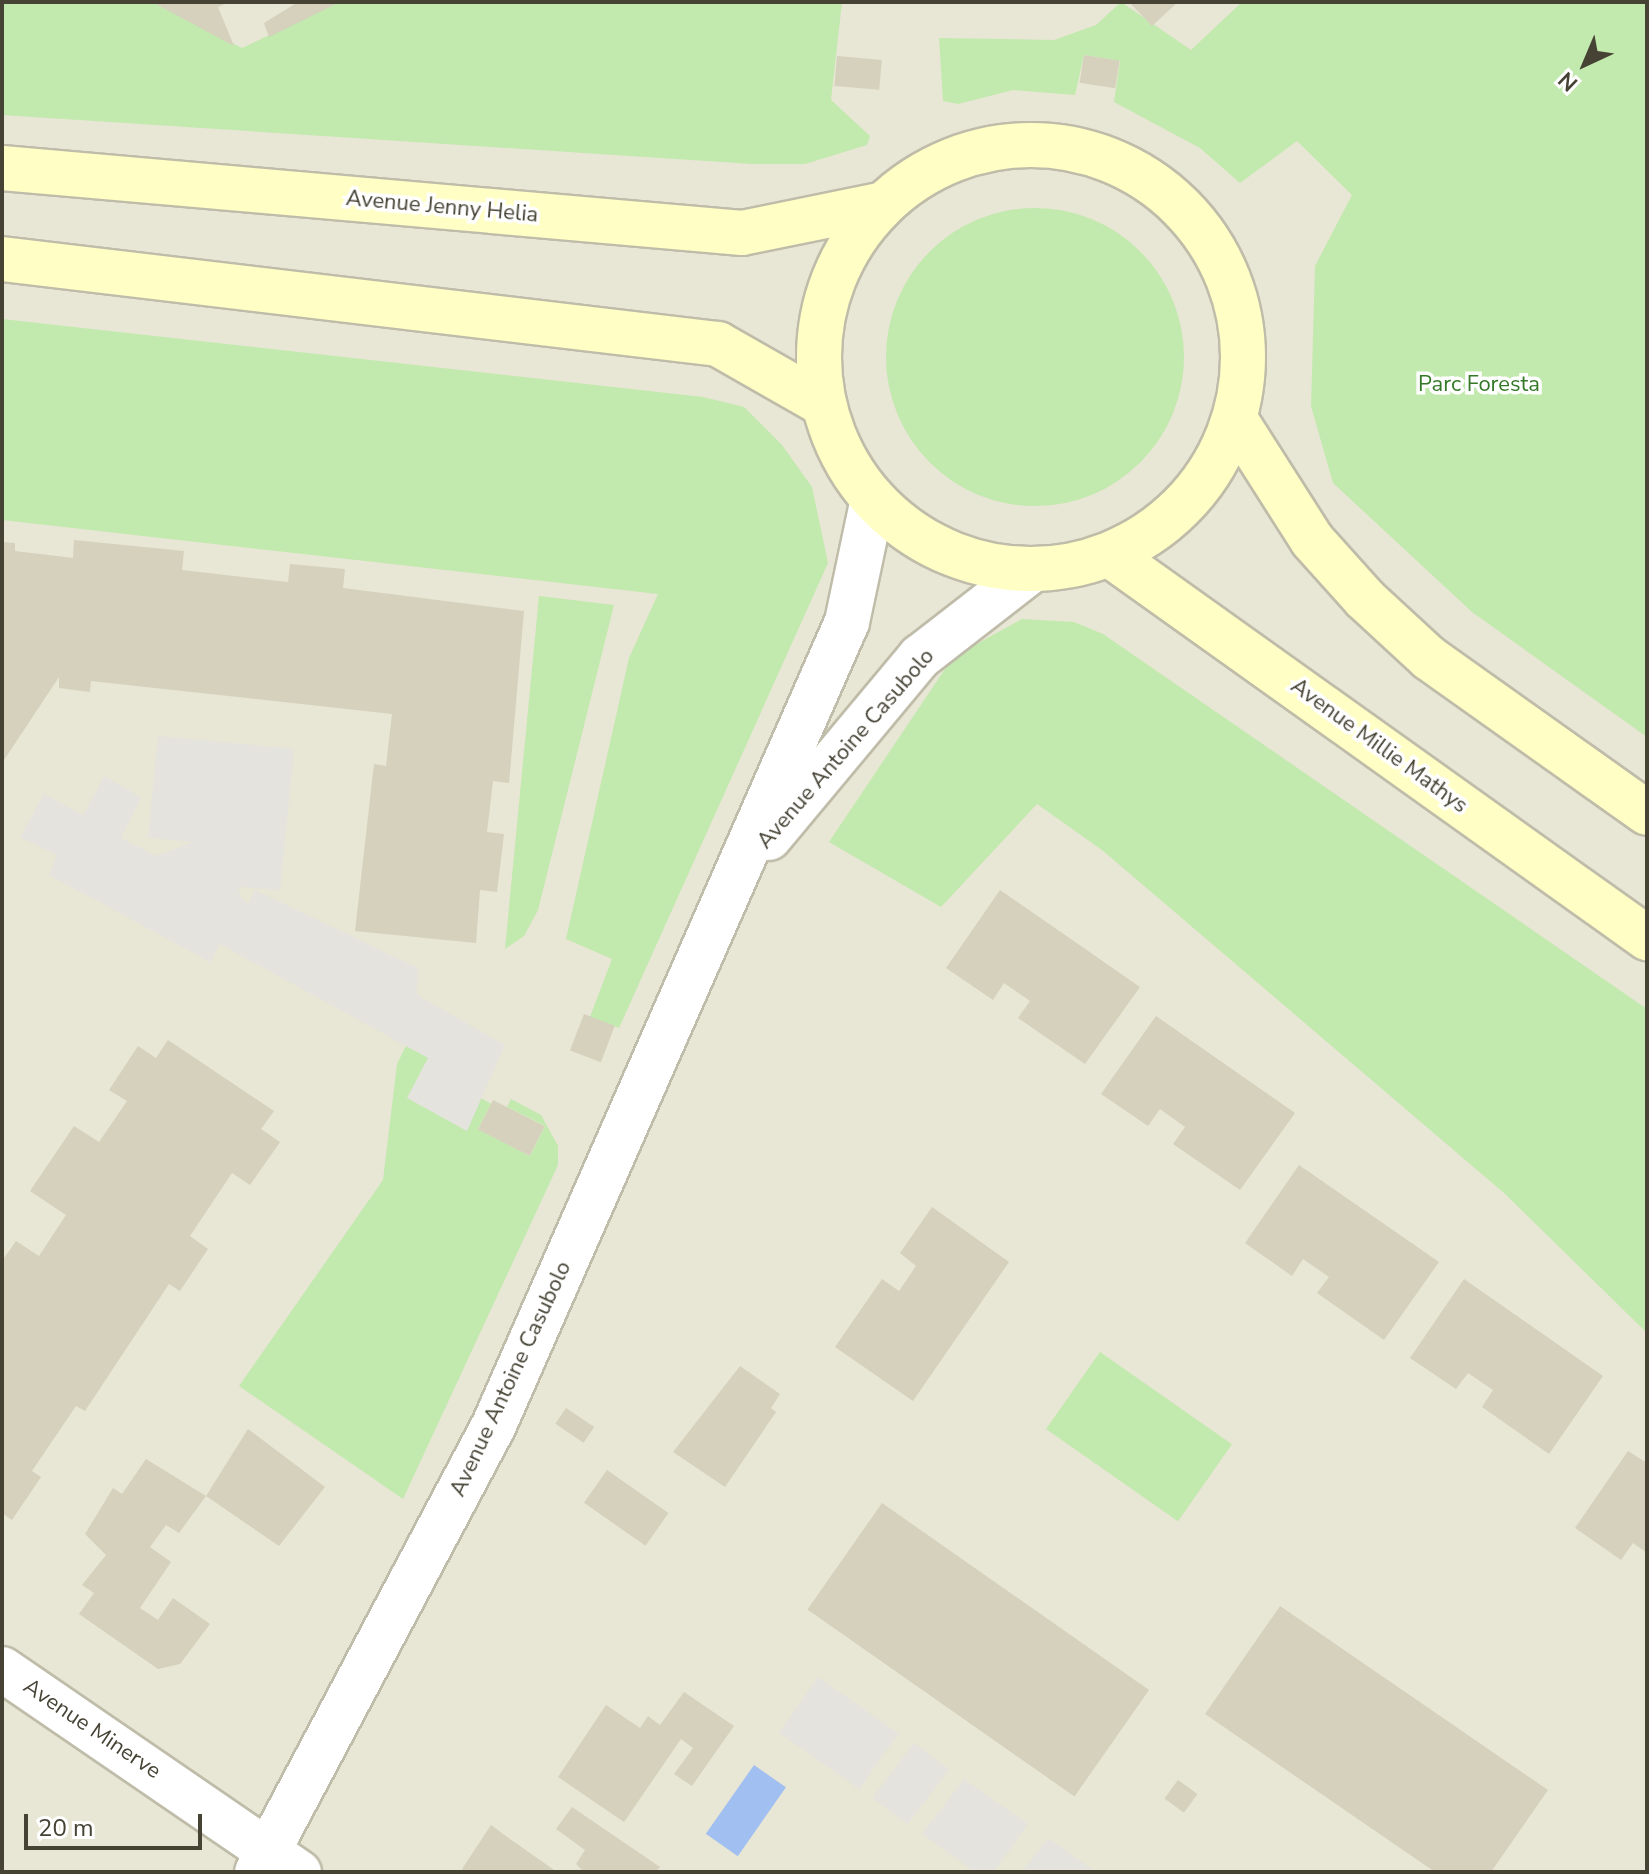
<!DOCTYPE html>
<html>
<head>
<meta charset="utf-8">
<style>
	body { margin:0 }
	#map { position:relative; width:1649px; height:1874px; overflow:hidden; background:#f3f2e6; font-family:"Nunito Sans",sans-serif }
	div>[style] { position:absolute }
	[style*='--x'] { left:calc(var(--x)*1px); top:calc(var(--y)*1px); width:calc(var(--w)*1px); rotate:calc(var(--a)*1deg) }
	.residential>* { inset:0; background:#e8e6d4; transform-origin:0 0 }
	.green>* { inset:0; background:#c2e9ae; transform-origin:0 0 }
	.round { border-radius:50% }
	.parking>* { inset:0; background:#e4e3de; transform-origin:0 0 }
	.water>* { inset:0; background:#a1bff1; transform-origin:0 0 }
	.building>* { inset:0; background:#d5d1bc; transform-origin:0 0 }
	.roads { filter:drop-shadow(2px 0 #bfbca9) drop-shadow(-2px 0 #bfbca9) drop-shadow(0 2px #bfbca9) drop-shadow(0 -2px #bfbca9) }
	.street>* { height:44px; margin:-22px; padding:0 22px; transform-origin:22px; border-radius:22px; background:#fff }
	.secondary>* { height:44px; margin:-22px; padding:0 22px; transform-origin:22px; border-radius:22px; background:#fffec5 }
	.secondary>.ring { margin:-22px; padding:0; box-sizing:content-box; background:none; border:44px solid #fffec5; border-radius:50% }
	span { translate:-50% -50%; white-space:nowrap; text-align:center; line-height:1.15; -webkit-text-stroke:7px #fff; paint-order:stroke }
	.street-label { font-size:22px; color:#464335 }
	.park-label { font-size:22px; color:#357928 }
	.frame { position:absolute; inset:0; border:4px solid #464335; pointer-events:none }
	.north { position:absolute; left:1545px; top:24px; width:80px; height:80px; -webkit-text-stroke:6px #fff; paint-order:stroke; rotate:224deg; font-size:22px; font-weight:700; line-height:32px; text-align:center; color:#464335 }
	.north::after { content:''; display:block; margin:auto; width:28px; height:36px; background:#464335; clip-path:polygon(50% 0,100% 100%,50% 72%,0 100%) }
	.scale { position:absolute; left:24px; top:1814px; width:178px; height:36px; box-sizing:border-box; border:4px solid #464335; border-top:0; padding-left:10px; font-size:24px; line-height:28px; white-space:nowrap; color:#464335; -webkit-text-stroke:6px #fff; paint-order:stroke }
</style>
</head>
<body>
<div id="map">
	<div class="residential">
		<div style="left:2px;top:2px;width:1645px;height:1870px"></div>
	</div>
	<div class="green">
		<div style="clip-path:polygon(2px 2px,152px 2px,242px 48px,340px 2px,842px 2px,831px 100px,870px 136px,867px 145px,805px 164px,752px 164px,2px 115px)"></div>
		<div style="clip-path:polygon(1121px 2px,1191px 50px,1242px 2px,1647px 2px,1647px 737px,1472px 612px,1333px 483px,1311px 406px,1315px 266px,1352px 195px,1297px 141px,1240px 183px,1200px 148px,1114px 102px,1120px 61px,1084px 55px,1075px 95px,1013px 90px,958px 104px,943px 101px,939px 38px,1054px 40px,1096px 25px)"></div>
		<div class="round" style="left:886px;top:208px;width:298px;height:298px"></div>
		<div style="clip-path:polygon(2px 319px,703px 397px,744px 407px,782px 445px,812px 487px,828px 563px,619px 1028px,590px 1017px,612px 959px,566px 939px,629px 658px,658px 594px,2px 520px)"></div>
		<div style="clip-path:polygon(539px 596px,614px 605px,538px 910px,524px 936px,505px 949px)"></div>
		<div style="clip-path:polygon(1022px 619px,1074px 622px,1103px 634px,1647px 1009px,1647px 1333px,1504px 1193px,1102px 850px,1037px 804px,941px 907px,829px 842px,953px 657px)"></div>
		<div style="clip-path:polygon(406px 1046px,429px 1058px,467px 1130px,481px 1098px,491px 1104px,478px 1129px,530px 1156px,545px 1126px,507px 1107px,511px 1099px,541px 1115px,558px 1146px,558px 1165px,403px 1499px,239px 1386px,383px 1180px,397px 1064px)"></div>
		<div style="left:1100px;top:1352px;width:161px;height:94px;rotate:35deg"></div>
	</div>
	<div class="parking">
		<div style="clip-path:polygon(158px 736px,294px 749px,280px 890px,238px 887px,241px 897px,248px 903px,255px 890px,418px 968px,417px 995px,505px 1045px,467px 1131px,407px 1098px,428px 1058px,220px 944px,210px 962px,49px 875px,57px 855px,20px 837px,44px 794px,83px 815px,104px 776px,141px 797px,121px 838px,157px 856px,192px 842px,148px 838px)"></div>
		<div style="left:818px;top:1677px;width:98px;height:68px;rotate:35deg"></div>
		<div style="left:914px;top:1743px;width:44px;height:69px;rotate:37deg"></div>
		<div style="clip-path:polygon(964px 1779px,1028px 1824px,994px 1872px,975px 1872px,922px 1834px)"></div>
		<div style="clip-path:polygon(1048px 1838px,1096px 1872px,1022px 1872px)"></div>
	</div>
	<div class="water">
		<div style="left:754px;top:1765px;width:39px;height:84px;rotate:35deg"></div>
	</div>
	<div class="building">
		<div style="clip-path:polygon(152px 2px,229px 2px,218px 7px,234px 46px)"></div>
		<div style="clip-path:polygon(298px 2px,340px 2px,269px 37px,264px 23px)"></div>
		<div style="clip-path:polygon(1129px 2px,1178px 2px,1152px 26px)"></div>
		<div style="left:1084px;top:55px;width:36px;height:28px;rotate:9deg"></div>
		<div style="left:837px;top:56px;width:45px;height:30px;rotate:5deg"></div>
		<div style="clip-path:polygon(74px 540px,184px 551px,182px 570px,288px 582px,290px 564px,345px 569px,343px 588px,524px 611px,509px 783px,493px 781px,487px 832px,504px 834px,497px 892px,480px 890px,476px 943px,355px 931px,374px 764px,386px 766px,392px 714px,91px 681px,90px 692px,59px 688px,59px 677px,2px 763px,2px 542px,15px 543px,15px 551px,73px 558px)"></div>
		<div style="clip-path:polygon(1000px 890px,1140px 987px,1085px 1064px,1018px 1018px,1030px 1001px,1004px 983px,993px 1000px,946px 968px)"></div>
		<div style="left:584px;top:1014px;width:33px;height:39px;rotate:21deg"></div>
		<div style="clip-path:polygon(1156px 1016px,1295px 1113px,1240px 1190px,1173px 1144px,1185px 1127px,1160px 1109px,1148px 1126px,1101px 1094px)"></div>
		<div style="clip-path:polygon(168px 1040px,274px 1111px,261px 1129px,280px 1142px,250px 1185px,232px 1173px,190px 1236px,208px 1249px,180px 1291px,169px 1284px,85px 1411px,76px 1406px,32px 1471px,41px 1477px,12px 1520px,2px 1513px,2px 1261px,16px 1241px,39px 1256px,66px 1215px,30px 1191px,74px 1126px,99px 1142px,127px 1101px,109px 1090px,138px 1046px,156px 1058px)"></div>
		<div style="left:493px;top:1100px;width:58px;height:33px;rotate:27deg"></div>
		<div style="clip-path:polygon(1299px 1165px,1439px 1262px,1384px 1340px,1317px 1293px,1329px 1277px,1303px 1259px,1292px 1276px,1245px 1243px)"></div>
		<div style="clip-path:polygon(932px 1207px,1009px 1262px,913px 1401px,835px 1347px,882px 1279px,899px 1291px,916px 1266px,900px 1253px)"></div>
		<div style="clip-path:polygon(1464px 1279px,1603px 1376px,1549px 1454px,1482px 1407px,1493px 1390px,1468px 1373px,1456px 1389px,1410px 1358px)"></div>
		<div style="clip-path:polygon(740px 1366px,780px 1394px,771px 1408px,776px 1412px,725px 1487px,673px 1452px)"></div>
		<div style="left:566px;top:1408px;width:34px;height:19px;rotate:34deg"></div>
		<div style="clip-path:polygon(248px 1429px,325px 1487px,279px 1546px,206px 1496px,179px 1533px,166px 1525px,150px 1547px,171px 1562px,140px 1608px,158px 1620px,173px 1598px,210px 1624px,180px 1664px,158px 1669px,79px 1614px,94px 1593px,82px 1585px,106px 1555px,85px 1534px,113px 1488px,122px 1494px,146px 1459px,206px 1496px)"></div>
		<div style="clip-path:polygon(1628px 1451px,1647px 1463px,1647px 1553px,1633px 1543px,1621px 1560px,1575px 1528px)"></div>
		<div style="left:607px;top:1470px;width:75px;height:40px;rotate:35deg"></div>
		<div style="left:882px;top:1503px;width:326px;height:130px;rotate:35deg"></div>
		<div style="clip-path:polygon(1280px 1606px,1548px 1790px,1491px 1872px,1435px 1872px,1205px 1714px)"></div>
		<div style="clip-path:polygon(684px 1692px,734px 1726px,692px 1786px,674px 1774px,693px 1748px,681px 1739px,624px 1822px,558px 1777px,606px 1705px,640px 1728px,648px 1716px,660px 1725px)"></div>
		<div style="left:1178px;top:1780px;width:24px;height:23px;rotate:36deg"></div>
		<div style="clip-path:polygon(572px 1807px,660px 1867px,656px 1872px,584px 1872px,576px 1864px,585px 1850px,556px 1829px)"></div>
		<div style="clip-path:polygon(491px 1825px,510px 1839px,557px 1872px,466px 1872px,462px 1869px)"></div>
	</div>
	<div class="roads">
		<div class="street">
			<div style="--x:769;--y:838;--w:236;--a:-50.2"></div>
			<div style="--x:920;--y:657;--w:142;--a:-37.8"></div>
			<div style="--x:2;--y:1669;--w:360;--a:34.4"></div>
			<div style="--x:257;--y:1872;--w:506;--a:-62.07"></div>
			<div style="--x:494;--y:1425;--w:877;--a:-66.27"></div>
			<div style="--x:847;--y:622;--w:126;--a:-78.1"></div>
		</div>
		<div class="secondary">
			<div class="ring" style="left:819px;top:145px;width:380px;height:380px"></div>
			<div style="--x:2;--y:168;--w:743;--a:5.02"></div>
			<div style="--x:742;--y:233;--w:141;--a:-11.5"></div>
			<div style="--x:2;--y:259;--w:721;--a:6.77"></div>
			<div style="--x:718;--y:344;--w:121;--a:29.7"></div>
			<div style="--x:1235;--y:419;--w:143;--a:57.5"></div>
			<div style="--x:1312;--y:540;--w:79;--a:48.1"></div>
			<div style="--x:1365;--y:599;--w:87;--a:42.7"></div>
			<div style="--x:1429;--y:658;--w:267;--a:35.4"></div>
			<div style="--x:1110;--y:555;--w:660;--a:35.5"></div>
		</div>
	</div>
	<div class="street-label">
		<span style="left:442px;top:207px;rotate:5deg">Avenue Jenny Helia</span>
		<span style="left:1379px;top:746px;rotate:36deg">Avenue Millie Mathys</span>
		<span style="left:846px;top:749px;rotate:-49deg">Avenue Antoine Casubolo</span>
		<span style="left:511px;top:1379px;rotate:-65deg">Avenue Antoine Casubolo</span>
		<span style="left:92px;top:1729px;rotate:34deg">Avenue Minerve</span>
	</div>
	<div class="park-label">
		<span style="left:1479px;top:385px">Parc Foresta</span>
	</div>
	<div class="frame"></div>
	<div class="north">N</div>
	<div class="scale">20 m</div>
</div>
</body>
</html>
